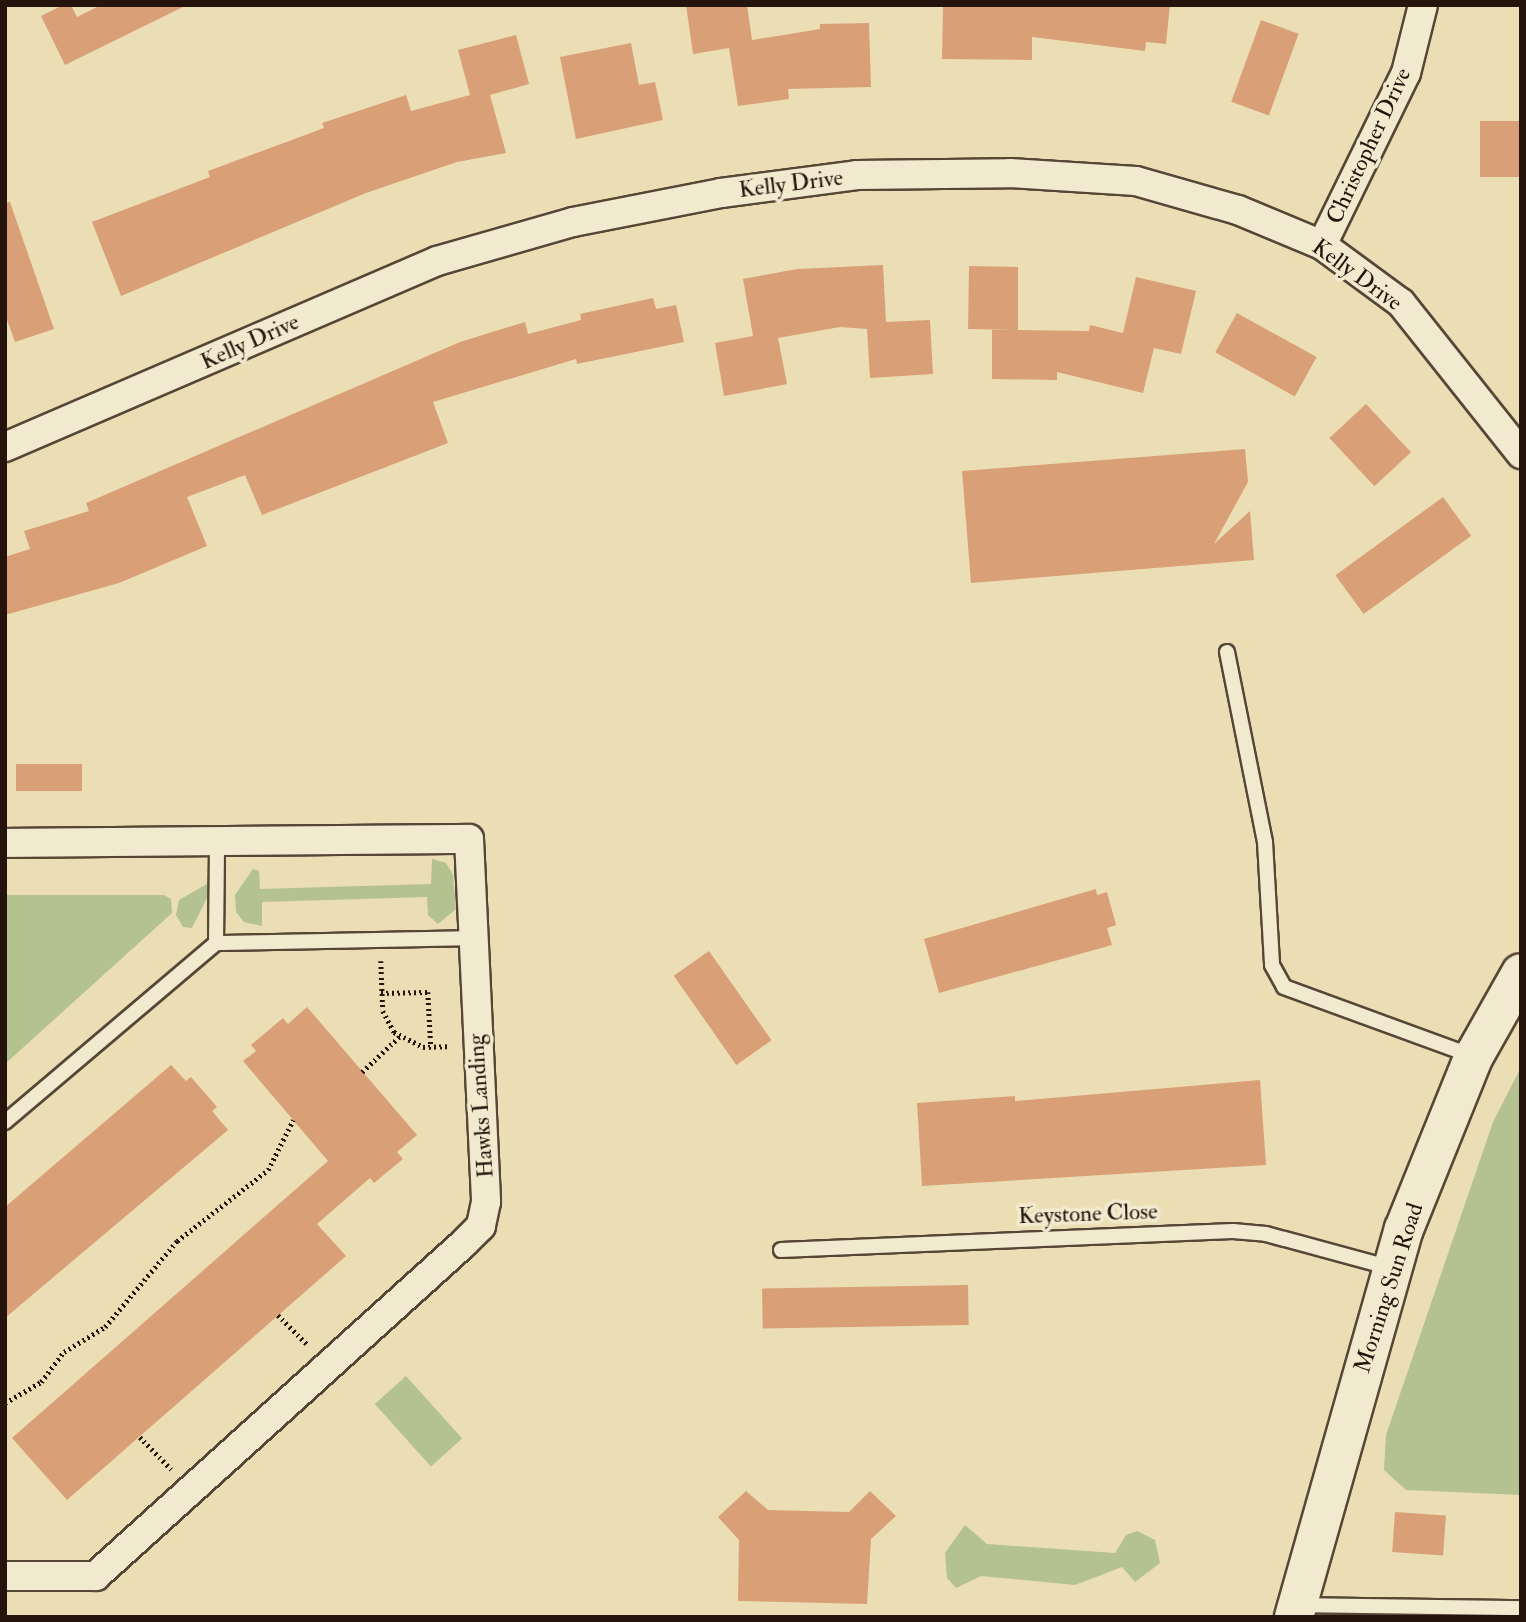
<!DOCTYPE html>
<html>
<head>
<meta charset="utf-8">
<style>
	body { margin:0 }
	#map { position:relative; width:1526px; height:1622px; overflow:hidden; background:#ebdeb5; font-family:"IM FELL Double Pica",serif }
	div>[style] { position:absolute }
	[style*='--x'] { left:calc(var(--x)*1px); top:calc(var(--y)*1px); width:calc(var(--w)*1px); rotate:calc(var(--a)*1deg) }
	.green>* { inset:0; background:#b3c290; transform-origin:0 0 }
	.building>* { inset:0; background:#d9a077; transform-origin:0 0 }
	.path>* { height:4.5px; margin-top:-2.25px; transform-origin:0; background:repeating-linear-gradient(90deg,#24140b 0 2px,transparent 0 5.5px) }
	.roads { filter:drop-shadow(2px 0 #564636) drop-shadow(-2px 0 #564636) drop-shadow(0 2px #564636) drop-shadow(0 -2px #564636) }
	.lane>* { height:14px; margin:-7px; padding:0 7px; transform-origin:7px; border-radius:7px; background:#f2eacf }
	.street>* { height:28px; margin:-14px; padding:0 14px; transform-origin:14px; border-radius:14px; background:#f2eacf }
	.secondary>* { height:38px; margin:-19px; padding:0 19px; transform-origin:19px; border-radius:19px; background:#f2eacf }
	span { translate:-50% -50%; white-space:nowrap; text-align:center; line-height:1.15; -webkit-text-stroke:7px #f2eacf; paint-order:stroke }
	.street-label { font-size:23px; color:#24140b }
	.frame { position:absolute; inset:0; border:7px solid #24140b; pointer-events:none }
</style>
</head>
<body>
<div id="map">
	<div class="green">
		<div style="clip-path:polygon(432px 859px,446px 863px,453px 875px,456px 909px,438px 924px,428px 915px,427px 897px,262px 902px,262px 926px,244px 922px,236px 912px,235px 895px,253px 869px,259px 871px,260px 889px,431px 884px)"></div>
		<div style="clip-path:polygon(207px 884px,207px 898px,192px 928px,183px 927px,176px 915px,179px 900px)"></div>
		<div style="clip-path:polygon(5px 895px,164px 895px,171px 899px,172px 913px,5px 1064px)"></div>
		<div style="clip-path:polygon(1521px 1067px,1521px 1495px,1406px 1490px,1384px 1470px,1386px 1435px,1493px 1122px)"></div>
		<div style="left:406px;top:1376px;width:84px;height:42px;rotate:48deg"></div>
		<div style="clip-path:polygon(965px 1525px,987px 1544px,1115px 1553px,1126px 1535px,1137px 1531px,1155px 1540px,1160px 1563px,1135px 1582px,1122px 1567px,1075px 1585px,981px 1576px,956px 1588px,947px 1578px,945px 1553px)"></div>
	</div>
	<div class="building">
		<div style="clip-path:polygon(63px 5px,71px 5px,77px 17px,101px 5px,187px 5px,65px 65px,41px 16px)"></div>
		<div style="clip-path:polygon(686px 5px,747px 5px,752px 40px,820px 29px,820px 24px,869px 23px,871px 87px,788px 89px,789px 99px,738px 106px,729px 48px,693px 54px)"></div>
		<div style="clip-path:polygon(943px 5px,1170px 5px,1166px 44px,1146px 42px,1145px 51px,1032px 37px,1032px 60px,942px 59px)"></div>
		<div style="left:1261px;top:20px;width:40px;height:87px;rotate:20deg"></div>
		<div style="clip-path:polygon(516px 35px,529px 84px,490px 95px,506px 153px,457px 162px,366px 193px,121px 296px,92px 222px,210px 177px,208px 171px,324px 128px,322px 123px,406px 95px,411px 111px,470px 95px,458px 50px)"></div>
		<div style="clip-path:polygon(631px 43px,639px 85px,655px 82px,663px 120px,576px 139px,560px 57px)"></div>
		<div style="left:1521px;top:121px;width:56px;height:41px;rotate:90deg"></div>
		<div style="clip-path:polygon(10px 202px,54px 329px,15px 342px,5px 314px,5px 203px)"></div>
		<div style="clip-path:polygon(883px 265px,886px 322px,930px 320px,933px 374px,870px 378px,867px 329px,840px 327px,778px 338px,787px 384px,724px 396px,715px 343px,753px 336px,743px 279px,797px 269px)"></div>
		<div style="clip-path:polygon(969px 266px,1018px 267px,1018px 330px,1089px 331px,1090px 325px,1123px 333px,1136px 277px,1196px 291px,1181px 354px,1154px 348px,1143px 393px,1057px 372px,1057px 380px,992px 379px,992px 330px,1015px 330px,968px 329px)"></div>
		<div style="clip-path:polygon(653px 298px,656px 309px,676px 305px,684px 342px,577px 364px,576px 359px,433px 402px,448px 443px,262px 515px,245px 475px,187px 497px,207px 546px,119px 583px,5px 615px,5px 557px,30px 549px,24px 531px,89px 511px,86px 503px,460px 342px,525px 322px,528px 334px,581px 320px,580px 314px)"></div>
		<div style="left:1237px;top:313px;width:91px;height:45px;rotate:29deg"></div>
		<div style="left:1366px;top:404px;width:66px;height:50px;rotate:47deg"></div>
		<div style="clip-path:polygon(1245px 449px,1248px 482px,1214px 544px,1250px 511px,1254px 560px,971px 583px,962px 471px)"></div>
		<div style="left:1443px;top:497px;width:48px;height:133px;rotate:54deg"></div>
		<div style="left:16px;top:764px;width:66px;height:27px"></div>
		<div style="clip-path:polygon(1096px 889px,1097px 895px,1107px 892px,1116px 925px,1107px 928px,1112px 945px,939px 993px,924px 939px)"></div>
		<div style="left:709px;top:951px;width:109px;height:43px;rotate:55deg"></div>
		<div style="clip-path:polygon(307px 1007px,417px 1135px,397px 1152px,403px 1159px,374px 1183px,370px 1178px,317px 1224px,346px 1256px,67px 1500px,12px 1438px,328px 1161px,243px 1061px,256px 1051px,251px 1045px,283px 1018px,288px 1024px)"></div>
		<div style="clip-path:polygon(171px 1065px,186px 1081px,191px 1077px,217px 1107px,212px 1111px,228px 1130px,5px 1318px,5px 1207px)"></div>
		<div style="clip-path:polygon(1260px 1080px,1266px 1165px,922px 1186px,917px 1103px,1015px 1096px,1015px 1101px)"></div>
		<div style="left:968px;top:1285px;width:40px;height:206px;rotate:89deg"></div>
		<div style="clip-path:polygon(746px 1491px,768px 1510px,849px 1512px,870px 1491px,896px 1516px,871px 1539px,867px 1604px,738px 1601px,739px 1540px,718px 1517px)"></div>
		<div style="left:1395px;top:1512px;width:51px;height:40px;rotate:4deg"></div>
	</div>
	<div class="path">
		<div style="--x:381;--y:961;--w:50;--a:87.7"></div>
		<div style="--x:383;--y:1011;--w:24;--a:62"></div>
		<div style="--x:394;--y:1032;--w:33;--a:27"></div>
		<div style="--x:423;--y:1047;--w:25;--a:-2"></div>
		<div style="--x:381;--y:993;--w:47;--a:-1.2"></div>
		<div style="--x:428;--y:992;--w:55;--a:86.9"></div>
		<div style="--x:362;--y:1072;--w:51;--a:-43.4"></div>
		<div style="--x:278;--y:1315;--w:41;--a:45"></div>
		<div style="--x:5;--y:1403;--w:42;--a:-30.3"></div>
		<div style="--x:41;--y:1382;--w:38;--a:-53"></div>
		<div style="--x:64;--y:1352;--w:48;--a:-31.4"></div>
		<div style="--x:105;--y:1327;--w:112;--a:-50.1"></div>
		<div style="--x:177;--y:1241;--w:115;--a:-38"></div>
		<div style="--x:268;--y:1170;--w:56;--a:-63.4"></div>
		<div style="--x:140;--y:1437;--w:45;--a:45.9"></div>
	</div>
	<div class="roads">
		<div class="lane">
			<div style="--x:1227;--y:652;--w:194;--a:78.7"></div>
			<div style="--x:1265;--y:842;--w:123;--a:86.7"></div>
			<div style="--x:1272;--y:965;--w:25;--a:61"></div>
			<div style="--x:1284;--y:987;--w:201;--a:20.1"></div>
			<div style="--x:216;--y:943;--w:256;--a:-1.1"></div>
			<div style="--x:5;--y:1122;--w:277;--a:-40.3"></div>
			<div style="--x:216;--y:943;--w:101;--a:-89.4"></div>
			<div style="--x:781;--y:1250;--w:452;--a:-2.4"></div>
			<div style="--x:1233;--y:1231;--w:33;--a:5"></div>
			<div style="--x:1266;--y:1234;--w:130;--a:15.2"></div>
			<div style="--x:1298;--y:1605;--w:223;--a:0.8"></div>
		</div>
		<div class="street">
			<div style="--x:1322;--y:245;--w:191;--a:-64"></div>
			<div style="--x:1406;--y:73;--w:70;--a:-76"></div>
			<div style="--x:5;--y:447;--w:470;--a:-23.3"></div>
			<div style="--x:437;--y:261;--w:141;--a:-16"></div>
			<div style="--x:573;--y:222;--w:151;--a:-11.1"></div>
			<div style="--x:721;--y:193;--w:137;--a:-7.5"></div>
			<div style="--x:857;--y:175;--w:153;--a:-0.7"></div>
			<div style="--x:1010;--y:173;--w:126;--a:3.6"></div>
			<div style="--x:1136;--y:181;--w:106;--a:15.9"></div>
			<div style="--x:1238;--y:210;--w:91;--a:22.6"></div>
			<div style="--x:1322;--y:245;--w:98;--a:36.3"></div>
			<div style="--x:1401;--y:303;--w:193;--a:51.5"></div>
			<div style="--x:5;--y:843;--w:464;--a:-0.5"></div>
			<div style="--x:469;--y:839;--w:363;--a:87.3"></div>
			<div style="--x:486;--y:1202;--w:25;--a:102"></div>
			<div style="--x:481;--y:1226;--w:25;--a:135"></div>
			<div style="--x:463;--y:1244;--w:495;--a:137.9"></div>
			<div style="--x:96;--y:1576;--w:91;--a:180"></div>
		</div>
		<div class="secondary">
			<div style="--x:1294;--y:1617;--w:403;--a:-74.2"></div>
			<div style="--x:1404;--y:1229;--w:187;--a:-68"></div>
			<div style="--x:1474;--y:1056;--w:95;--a:-60.5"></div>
		</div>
	</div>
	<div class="street-label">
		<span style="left:1369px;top:146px;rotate:-65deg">Christopher Drive</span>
		<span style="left:791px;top:184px;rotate:-7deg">Kelly Drive</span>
		<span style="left:1357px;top:275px;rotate:36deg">Kelly Drive</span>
		<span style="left:250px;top:342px;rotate:-24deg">Kelly Drive</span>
		<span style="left:481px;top:1106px;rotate:-94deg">Hawks Landing</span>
		<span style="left:1088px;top:1214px;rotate:-2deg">Keystone Close</span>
		<span style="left:1389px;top:1288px;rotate:-72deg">Morning Sun Road</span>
	</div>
	<div class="frame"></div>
</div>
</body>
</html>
